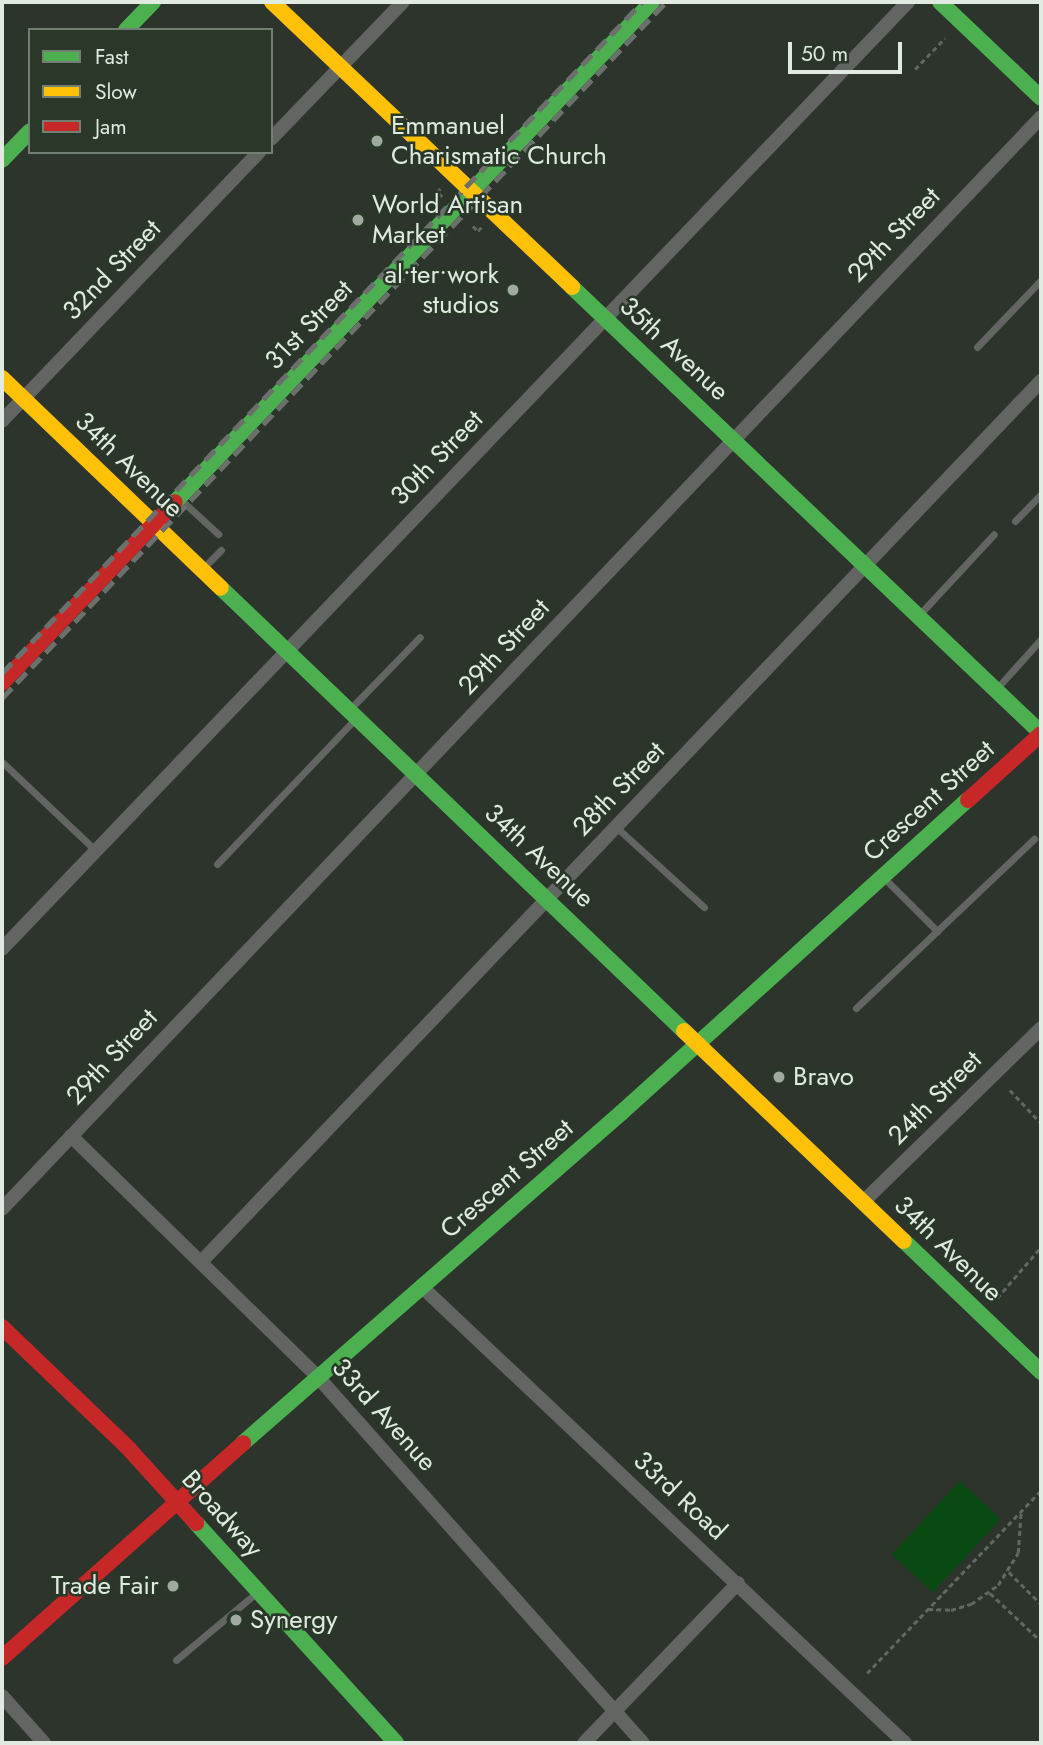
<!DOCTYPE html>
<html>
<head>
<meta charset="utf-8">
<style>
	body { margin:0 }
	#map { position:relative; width:1043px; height:1745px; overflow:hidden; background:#2c342c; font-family:Jost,sans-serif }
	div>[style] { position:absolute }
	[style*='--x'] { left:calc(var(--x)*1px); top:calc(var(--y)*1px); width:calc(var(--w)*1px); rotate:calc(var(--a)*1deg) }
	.green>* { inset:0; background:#094a12; transform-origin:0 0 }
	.path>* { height:2.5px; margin-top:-1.25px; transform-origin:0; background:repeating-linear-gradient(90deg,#636663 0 5px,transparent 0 8.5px) }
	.lane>* { height:7px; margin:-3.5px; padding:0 3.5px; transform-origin:3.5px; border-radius:3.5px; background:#626562 }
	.street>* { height:14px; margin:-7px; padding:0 7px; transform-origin:7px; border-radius:7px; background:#626562 }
	.fast>* { height:16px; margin:-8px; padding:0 8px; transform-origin:8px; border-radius:8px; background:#4caf50 }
	.slow>* { height:16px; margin:-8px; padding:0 8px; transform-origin:8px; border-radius:8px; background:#ffc107 }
	.jam>* { height:16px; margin:-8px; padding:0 8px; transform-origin:8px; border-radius:8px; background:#c62828 }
	.rail>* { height:4.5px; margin-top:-2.25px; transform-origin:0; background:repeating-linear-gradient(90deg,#6c706c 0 14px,transparent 0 21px) }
	.dots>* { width:19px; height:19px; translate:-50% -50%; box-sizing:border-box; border:4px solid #293829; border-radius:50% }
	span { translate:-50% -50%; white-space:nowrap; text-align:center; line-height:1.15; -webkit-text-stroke:5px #293829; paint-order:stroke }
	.poi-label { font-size:26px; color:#e0eae0 }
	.left { translate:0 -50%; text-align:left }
	.right { translate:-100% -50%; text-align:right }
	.street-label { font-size:26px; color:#e0eae0 }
	.frame { position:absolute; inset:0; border:4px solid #e0eae0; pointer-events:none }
	.legend { position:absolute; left:28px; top:28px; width:245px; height:126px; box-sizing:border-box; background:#293829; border:2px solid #727f72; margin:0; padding:9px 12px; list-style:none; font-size:21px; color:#e0eae0 }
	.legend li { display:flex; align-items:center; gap:14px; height:35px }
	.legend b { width:35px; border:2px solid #727f72 }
	.scale { position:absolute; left:788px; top:42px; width:114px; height:32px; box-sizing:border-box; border:4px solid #e0eae0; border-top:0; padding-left:9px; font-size:21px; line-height:24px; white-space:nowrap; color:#e0eae0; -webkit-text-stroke:5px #293829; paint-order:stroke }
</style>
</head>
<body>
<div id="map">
	<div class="green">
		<div style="left:960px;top:1481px;width:56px;height:100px;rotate:43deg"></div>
	</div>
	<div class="path">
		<div style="--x:915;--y:69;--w:43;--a:-45.9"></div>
		<div style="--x:442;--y:197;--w:7;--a:-135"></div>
		<div style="--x:437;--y:192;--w:7;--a:-45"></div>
		<div style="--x:473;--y:226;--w:7;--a:45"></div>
		<div style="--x:478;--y:231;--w:6;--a:-51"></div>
		<div style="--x:1010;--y:1090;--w:45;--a:46.8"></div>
		<div style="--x:997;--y:1298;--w:67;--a:-49.2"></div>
		<div style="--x:1009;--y:1572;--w:45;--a:45"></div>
		<div style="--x:990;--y:1593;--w:70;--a:43.3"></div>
		<div style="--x:928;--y:1609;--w:23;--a:2"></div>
		<div style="--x:951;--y:1610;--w:21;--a:-17"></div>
		<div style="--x:971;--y:1604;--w:33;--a:-35"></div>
		<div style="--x:998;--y:1585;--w:38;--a:-58"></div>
		<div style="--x:1018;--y:1553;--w:42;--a:-85.9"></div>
		<div style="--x:867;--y:1673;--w:253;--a:-46.4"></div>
	</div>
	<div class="lane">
		<div style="--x:977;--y:347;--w:93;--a:-46.3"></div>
		<div style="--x:180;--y:499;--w:52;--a:42.6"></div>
		<div style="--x:1015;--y:521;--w:37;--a:-46"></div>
		<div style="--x:204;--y:567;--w:24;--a:-45"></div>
		<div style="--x:919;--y:615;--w:110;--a:-47.2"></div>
		<div style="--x:998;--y:687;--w:64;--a:-48.1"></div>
		<div style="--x:350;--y:709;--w:100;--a:-45.8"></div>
		<div style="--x:2;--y:762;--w:129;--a:43.4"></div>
		<div style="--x:616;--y:827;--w:119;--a:42.3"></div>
		<div style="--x:217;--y:864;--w:200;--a:-46.4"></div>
		<div style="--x:885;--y:879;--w:74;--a:45"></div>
		<div style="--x:937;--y:931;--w:134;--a:-43.5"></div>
		<div style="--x:856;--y:1008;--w:112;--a:-43.5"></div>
		<div style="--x:176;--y:1660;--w:103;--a:-39.9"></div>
	</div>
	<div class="street">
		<div style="--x:271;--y:139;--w:190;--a:-46.1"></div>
		<div style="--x:2;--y:421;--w:372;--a:-46.3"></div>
		<div style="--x:2;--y:949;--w:1311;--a:-46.27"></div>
		<div style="--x:71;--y:1136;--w:344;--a:44.3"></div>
		<div style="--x:317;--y:1376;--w:491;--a:48.4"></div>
		<div style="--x:863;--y:1202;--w:249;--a:-44.3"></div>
		<div style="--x:2;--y:1209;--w:1507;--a:-46.42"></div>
		<div style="--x:202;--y:1261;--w:1216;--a:-46.37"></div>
		<div style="--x:421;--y:1286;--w:666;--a:43.36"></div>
		<div style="--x:2;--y:1696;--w:63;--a:48.2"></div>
		<div style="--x:584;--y:1743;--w:222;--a:-46.1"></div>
	</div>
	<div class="fast">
		<div style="--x:940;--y:2;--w:139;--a:43.5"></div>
		<div style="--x:126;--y:30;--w:39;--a:-46"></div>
		<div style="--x:2;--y:160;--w:40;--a:-46"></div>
		<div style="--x:572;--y:287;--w:647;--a:43.56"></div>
		<div style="--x:175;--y:502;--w:691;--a:-46.35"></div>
		<div style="--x:221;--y:588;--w:641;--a:43.74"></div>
		<div style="--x:904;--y:1241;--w:190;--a:43.7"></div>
		<div style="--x:243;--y:1443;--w:502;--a:-41.12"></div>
		<div style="--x:621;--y:1113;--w:467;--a:-42.1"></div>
		<div style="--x:196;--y:1523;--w:297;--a:47.7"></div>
	</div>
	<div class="slow">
		<div style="--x:272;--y:2;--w:414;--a:43.5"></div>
		<div style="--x:2;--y:378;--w:303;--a:43.8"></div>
		<div style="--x:684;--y:1031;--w:304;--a:43.7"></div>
	</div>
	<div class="jam">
		<div style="--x:2;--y:683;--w:250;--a:-46.3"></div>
		<div style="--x:968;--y:800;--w:98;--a:-42.1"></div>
		<div style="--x:2;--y:1327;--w:176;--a:43.8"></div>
		<div style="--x:129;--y:1449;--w:100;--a:47.8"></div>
		<div style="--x:2;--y:1658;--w:323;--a:-41.7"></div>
	</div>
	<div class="rail">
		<div style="--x:2;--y:673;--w:927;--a:-46.35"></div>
		<div style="--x:2;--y:698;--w:962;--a:-46.35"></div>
	</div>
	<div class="dots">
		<div style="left:377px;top:141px;background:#a1aaa1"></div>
		<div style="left:358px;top:220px;background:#a1aaa1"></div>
		<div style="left:513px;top:290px;background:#a1aaa1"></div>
		<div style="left:779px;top:1077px;background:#a1aaa1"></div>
		<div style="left:173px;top:1586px;background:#a1aaa1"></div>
		<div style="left:236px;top:1620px;background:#a1aaa1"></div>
	</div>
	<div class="poi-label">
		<span class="left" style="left:391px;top:141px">Emmanuel<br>Charismatic Church</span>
		<span class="left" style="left:372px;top:220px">World Artisan<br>Market</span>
		<span class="right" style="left:499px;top:290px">al•ter•work<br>studios</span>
		<span class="left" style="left:793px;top:1077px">Bravo</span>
		<span class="right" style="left:159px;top:1586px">Trade Fair</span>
		<span class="left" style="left:250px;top:1620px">Synergy</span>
	</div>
	<div class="street-label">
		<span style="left:894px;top:235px;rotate:-46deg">29th Street</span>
		<span style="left:112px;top:270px;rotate:-46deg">32nd Street</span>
		<span style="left:309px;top:325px;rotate:-46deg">31st Street</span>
		<span style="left:674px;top:349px;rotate:43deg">35th Avenue</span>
		<span style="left:437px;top:458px;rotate:-46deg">30th Street</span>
		<span style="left:129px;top:465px;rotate:44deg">34th Avenue</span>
		<span style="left:504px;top:647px;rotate:-47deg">29th Street</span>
		<span style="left:619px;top:789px;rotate:-46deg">28th Street</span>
		<span style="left:929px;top:801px;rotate:-42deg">Crescent Street</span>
		<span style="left:539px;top:856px;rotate:43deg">34th Avenue</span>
		<span style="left:112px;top:1057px;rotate:-47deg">29th Street</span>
		<span style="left:935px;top:1098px;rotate:-45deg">24th Street</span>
		<span style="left:507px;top:1179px;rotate:-41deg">Crescent Street</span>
		<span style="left:948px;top:1249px;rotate:44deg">34th Avenue</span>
		<span style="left:384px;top:1415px;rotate:48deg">33rd Avenue</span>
		<span style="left:680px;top:1496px;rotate:43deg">33rd Road</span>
		<span style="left:222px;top:1514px;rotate:48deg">Broadway</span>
	</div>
	<div class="frame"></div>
	<ul class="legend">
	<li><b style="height:9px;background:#4caf50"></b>Fast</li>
	<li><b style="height:9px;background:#ffc107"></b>Slow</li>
	<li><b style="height:9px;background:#c62828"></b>Jam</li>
	</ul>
	<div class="scale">50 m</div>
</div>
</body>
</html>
